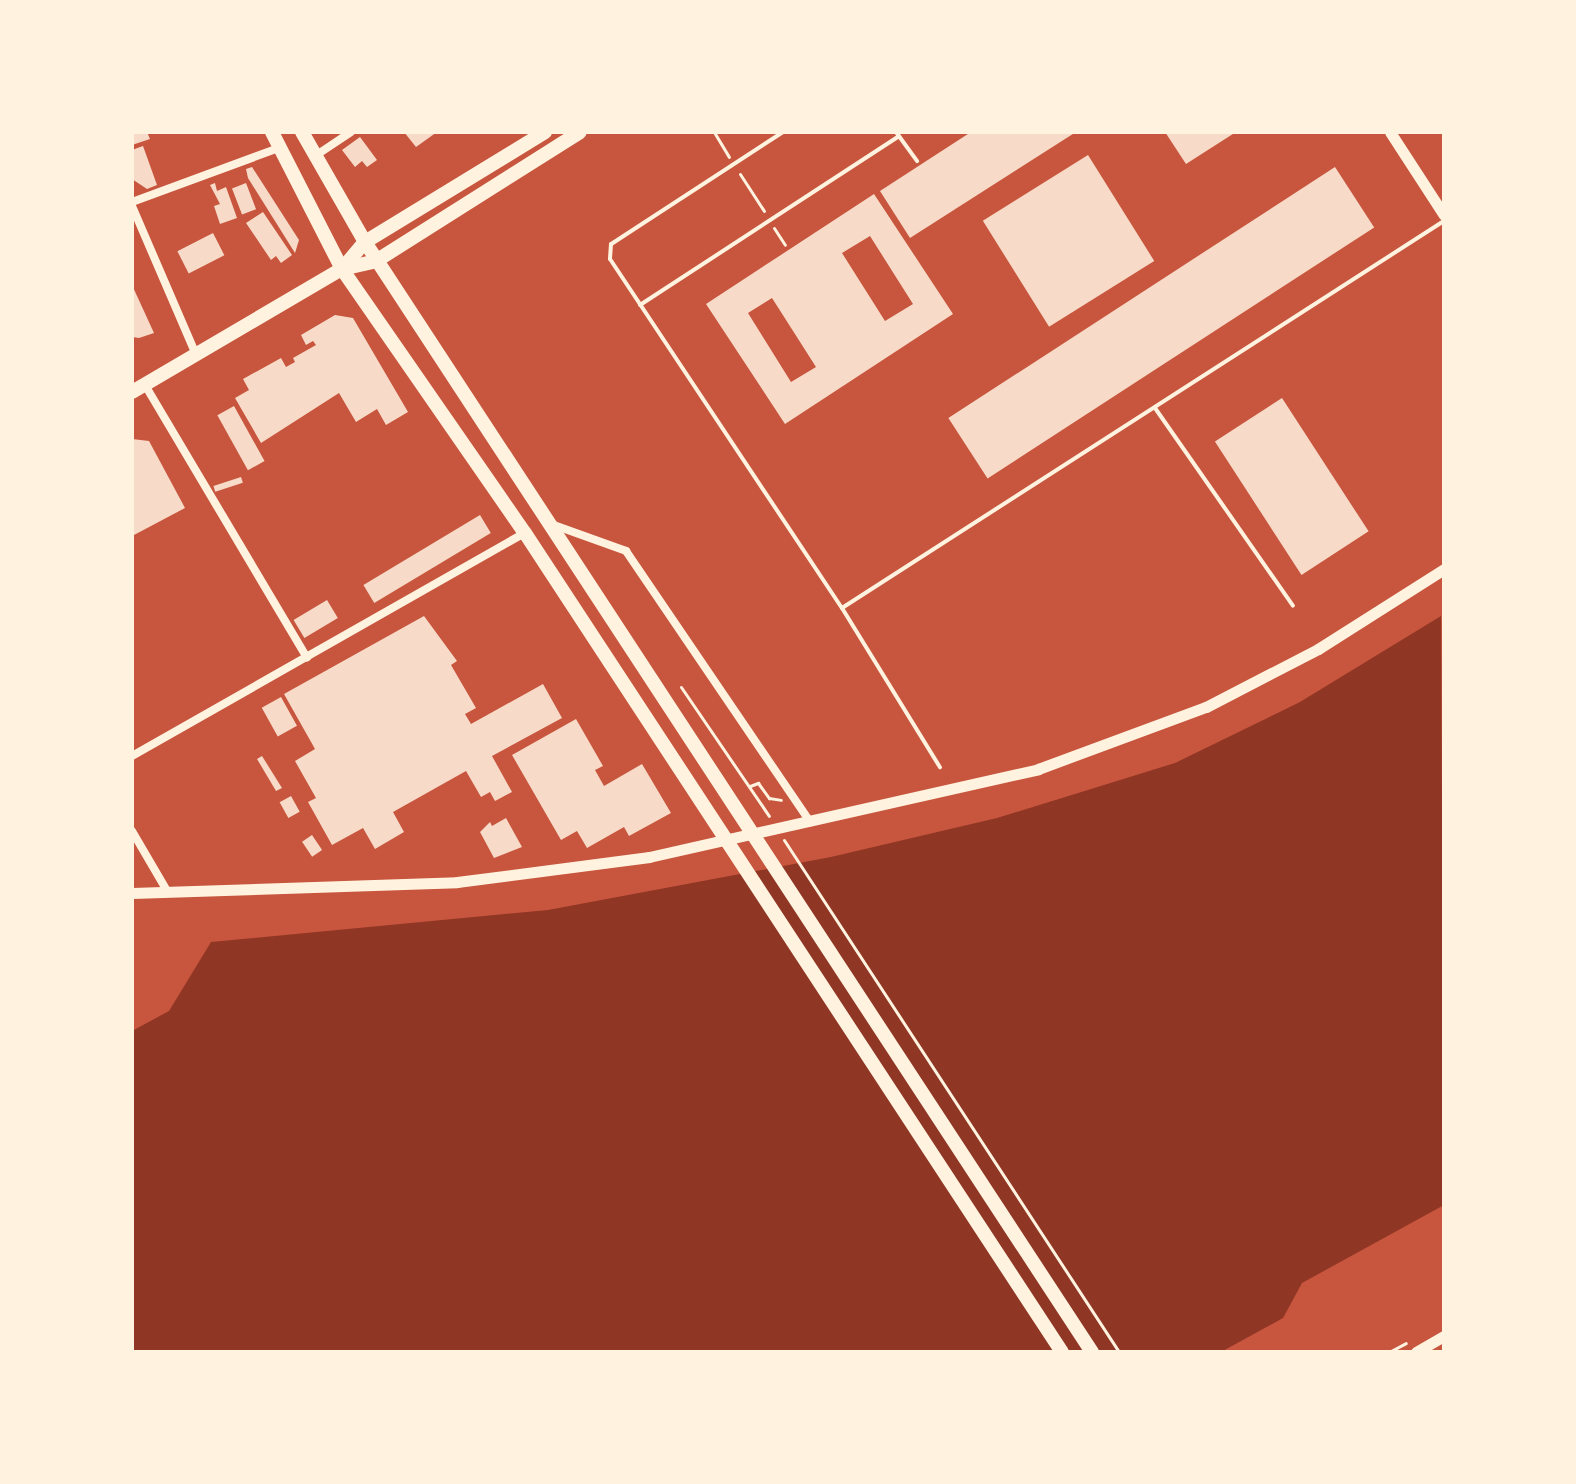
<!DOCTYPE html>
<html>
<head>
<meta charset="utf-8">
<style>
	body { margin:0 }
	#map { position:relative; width:1576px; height:1484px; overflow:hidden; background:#c8553d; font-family:"Golos Text",sans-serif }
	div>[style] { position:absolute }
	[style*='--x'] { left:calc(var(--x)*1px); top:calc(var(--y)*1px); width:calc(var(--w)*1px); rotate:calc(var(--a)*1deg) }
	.water>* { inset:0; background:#8f3625 }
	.building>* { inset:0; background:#f7dbc8; transform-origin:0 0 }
	.path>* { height:3px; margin:-1.5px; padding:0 1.5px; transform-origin:1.5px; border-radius:1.5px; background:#fff3e0 }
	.service>* { height:4px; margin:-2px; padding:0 2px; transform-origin:2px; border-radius:2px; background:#fff3e0 }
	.minor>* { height:8px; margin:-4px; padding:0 4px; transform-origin:4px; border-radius:4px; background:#fff3e0 }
	.tertiary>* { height:11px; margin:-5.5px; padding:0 5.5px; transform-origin:5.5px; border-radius:5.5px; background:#fff3e0 }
	.primary>* { height:14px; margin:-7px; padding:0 7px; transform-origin:7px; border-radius:7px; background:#fff3e0 }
	.trunk>* { height:14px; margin:-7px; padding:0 7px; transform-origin:7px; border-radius:7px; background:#fff3e0 }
	span { translate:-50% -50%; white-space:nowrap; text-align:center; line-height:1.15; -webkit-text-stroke:6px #fff3e0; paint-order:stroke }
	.frame { position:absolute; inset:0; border:134px solid #fff3e0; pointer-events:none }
</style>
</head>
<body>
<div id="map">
	<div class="water">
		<div style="clip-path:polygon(1441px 616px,1444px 1205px,1302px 1283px,1283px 1318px,1221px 1352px,132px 1352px,132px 1031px,169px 1011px,211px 942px,548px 910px,831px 857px,997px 818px,1175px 763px,1300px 702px)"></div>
	</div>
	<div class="building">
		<div style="clip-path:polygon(132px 132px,147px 132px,150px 139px,132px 145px)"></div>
		<div style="clip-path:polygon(404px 132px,437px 132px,416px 147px)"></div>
		<div style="clip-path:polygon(971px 132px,1076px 132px,910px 238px,880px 191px)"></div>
		<div style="clip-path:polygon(1165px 132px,1236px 132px,1186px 164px)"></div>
		<div style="clip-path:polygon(360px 137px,377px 160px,367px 167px,362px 161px,355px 167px,342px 150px)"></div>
		<div style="clip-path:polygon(143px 146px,157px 185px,147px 189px,132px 179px,132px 150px)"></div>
		<div style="left:1088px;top:155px;width:125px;height:124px;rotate:58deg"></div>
		<div style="clip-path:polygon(252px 167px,299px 240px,295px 253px,248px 178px,246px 169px)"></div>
		<div style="left:1335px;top:167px;width:72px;height:461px;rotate:57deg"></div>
		<div style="clip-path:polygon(215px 183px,217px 191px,226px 187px,237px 218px,220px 224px,214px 206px,220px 204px,210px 185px)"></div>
		<div style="left:246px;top:183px;width:28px;height:15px;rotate:69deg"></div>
		<div style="clip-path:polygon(evenodd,874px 194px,953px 314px,785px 424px,706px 304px,874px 194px,870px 236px,913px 304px,885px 321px,842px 253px,870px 236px,874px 194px,772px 298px,816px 367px,791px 382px,748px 313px,772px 298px)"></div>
		<div style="clip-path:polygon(263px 212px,292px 255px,281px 263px,276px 256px,271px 260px,246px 223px)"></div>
		<div style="left:213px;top:233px;width:25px;height:40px;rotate:63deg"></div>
		<div style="clip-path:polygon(132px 285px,154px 333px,139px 338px,132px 337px)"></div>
		<div style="clip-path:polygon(335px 315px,353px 318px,408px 412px,386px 425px,377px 409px,356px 422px,339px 393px,261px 443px,235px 398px,249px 390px,243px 379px,281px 358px,286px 367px,295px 362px,293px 358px,316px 345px,313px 341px,306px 345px,301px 335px)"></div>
		<div style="left:1282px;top:398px;width:159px;height:80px;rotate:57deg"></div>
		<div style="left:234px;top:406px;width:63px;height:19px;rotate:61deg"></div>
		<div style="clip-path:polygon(132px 439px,149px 441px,185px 508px,134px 535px)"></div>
		<div style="left:241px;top:477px;width:6px;height:29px;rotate:72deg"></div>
		<div style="left:480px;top:515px;width:21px;height:136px;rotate:59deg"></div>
		<div style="left:327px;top:600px;width:21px;height:39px;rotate:59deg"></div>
		<div style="clip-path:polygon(424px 616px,457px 661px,451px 665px,476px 708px,465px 714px,471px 724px,543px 684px,562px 718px,492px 756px,512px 792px,495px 801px,490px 792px,481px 797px,466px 771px,393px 812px,404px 832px,375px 849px,363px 828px,332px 845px,308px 802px,316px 798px,295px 761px,315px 749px,284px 694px)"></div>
		<div style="left:281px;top:697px;width:33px;height:22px;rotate:61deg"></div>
		<div style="clip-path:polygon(576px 719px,603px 766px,595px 770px,604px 786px,642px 764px,671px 813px,629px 836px,624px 827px,587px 848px,577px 831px,561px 840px,512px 755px)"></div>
		<div style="clip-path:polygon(262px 756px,282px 788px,276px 791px,257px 759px)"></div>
		<div style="left:291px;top:796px;width:18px;height:13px;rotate:61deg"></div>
		<div style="clip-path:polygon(506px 818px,522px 847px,494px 858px,480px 832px,490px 822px,492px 826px)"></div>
		<div style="left:312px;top:835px;width:18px;height:12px;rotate:56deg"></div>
	</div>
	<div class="path">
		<div style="--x:714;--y:132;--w:29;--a:59"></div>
		<div style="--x:740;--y:174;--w:44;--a:57"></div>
		<div style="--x:774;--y:228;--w:20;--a:57"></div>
		<div style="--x:681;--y:687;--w:156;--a:55.7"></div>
		<div style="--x:750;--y:786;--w:9;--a:-21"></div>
		<div style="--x:758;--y:783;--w:19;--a:54"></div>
		<div style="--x:769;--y:798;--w:12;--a:9"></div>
		<div style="--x:784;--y:840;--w:612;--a:56.8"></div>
		<div style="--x:1389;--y:1352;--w:19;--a:-28"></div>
	</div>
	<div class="service">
		<div style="--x:783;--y:132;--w:205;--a:146.9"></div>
		<div style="--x:611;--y:244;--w:15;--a:94"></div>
		<div style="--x:610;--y:259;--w:419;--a:56.4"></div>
		<div style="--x:842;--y:608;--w:187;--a:58.4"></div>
		<div style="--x:896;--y:132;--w:36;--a:54"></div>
		<div style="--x:640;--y:305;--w:309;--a:-33.1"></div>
		<div style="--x:1155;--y:408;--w:241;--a:55.1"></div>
		<div style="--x:842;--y:608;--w:716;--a:-32.74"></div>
	</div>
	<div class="minor">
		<div style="--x:315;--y:156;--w:43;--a:-33.7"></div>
		<div style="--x:132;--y:202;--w:157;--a:-20.2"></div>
		<div style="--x:132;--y:206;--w:164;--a:66.7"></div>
		<div style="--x:145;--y:385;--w:317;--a:59.3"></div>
		<div style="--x:551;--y:524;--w:80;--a:19.8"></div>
		<div style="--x:626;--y:551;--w:328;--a:55.8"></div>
		<div style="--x:132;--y:756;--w:452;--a:-29.6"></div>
		<div style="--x:132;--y:831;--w:69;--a:59.7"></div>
	</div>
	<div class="tertiary">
		<div style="--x:1390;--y:132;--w:99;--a:57"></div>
		<div style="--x:132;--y:893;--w:325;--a:-1.9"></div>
		<div style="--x:457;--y:882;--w:194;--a:-7.4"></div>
		<div style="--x:649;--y:857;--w:399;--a:-12.7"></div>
		<div style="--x:1038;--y:769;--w:179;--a:-20.3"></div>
		<div style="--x:1206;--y:707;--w:126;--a:-27.4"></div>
		<div style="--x:1318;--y:649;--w:149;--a:-32.4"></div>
		<div style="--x:1416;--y:1352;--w:32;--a:-30"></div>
	</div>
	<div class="primary">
		<div style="--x:302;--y:132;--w:127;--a:60.2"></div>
		<div style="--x:132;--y:392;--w:243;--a:-30.4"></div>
		<div style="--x:342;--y:269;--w:154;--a:-117.1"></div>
	</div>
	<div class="trunk">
		<div style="--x:365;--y:242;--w:1327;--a:56.78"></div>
		<div style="--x:342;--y:269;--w:321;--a:55.3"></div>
		<div style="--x:525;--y:533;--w:979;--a:56.75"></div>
		<div style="--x:342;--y:269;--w:35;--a:-13"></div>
		<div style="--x:376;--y:261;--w:241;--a:-32.3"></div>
		<div style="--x:342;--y:269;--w:35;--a:-50"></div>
		<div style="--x:365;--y:242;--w:211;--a:-31.4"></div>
	</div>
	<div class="frame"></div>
</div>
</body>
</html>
